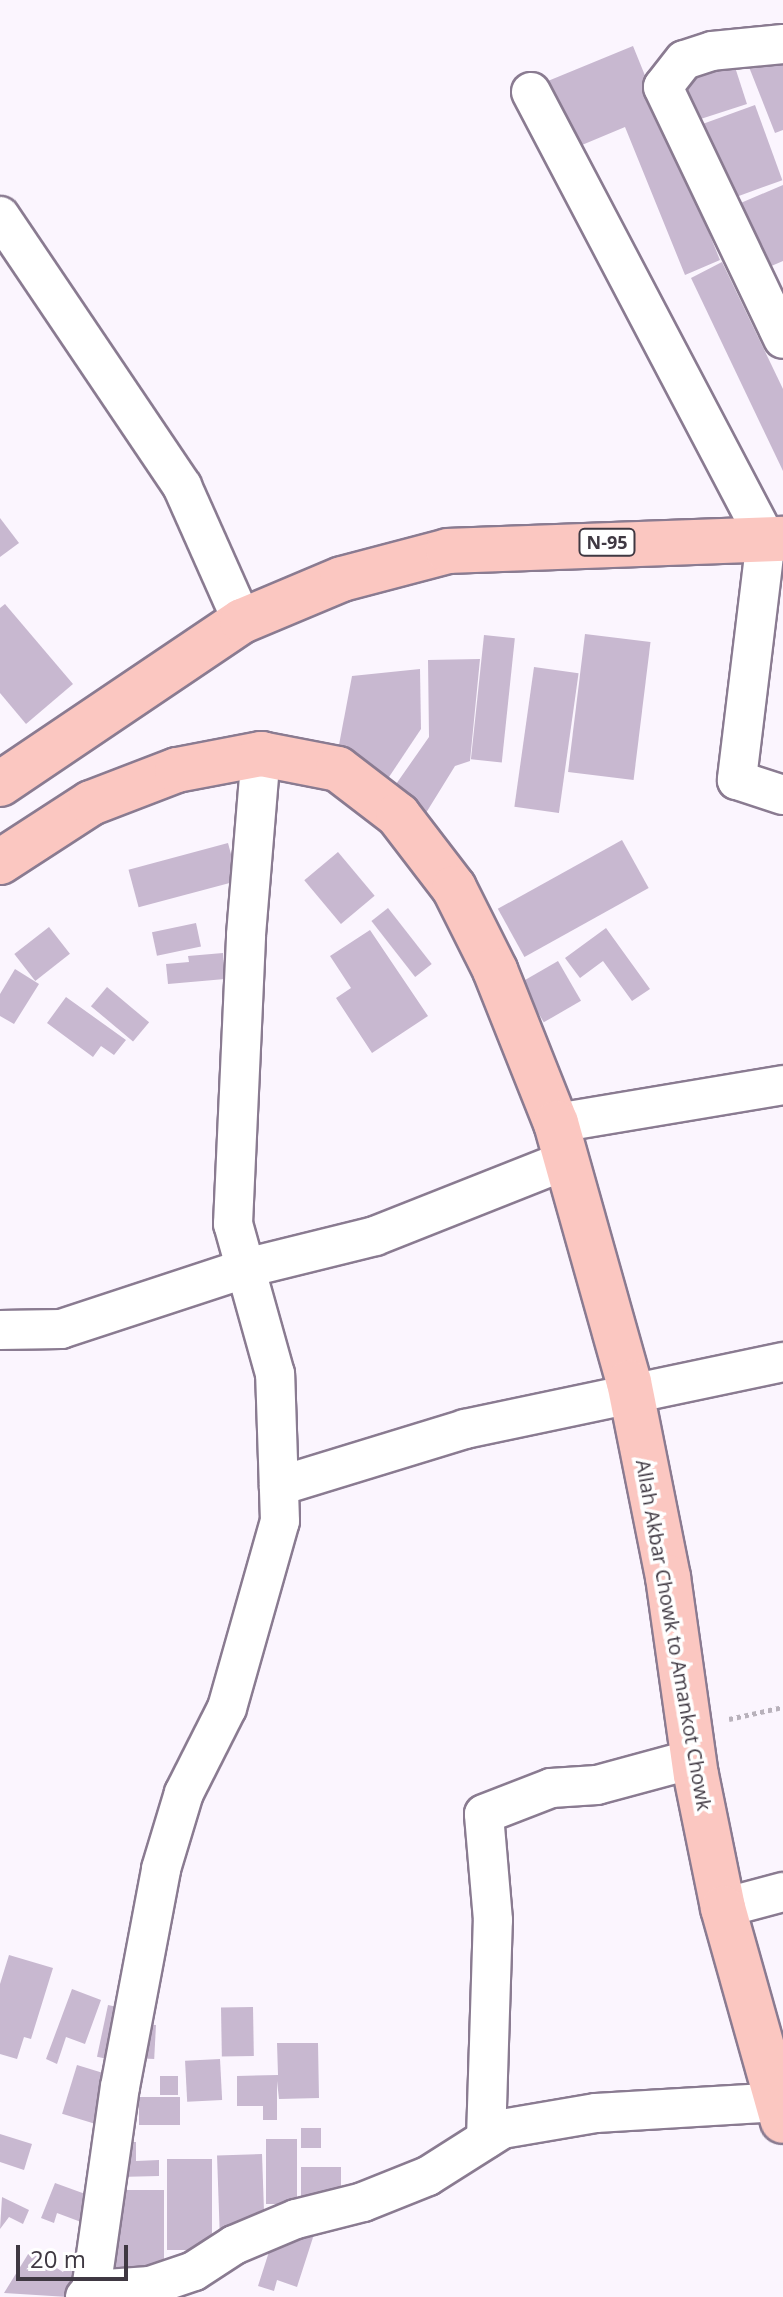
<!DOCTYPE html>
<html>
<head>
<meta charset="utf-8">
<style>
	body { margin:0 }
	#map { position:relative; width:783px; height:2297px; overflow:hidden; background:#fbf5fe; font-family:"Open Sans",sans-serif }
	div>[style] { position:absolute }
	[style*='--x'] { left:calc(var(--x)*1px); top:calc(var(--y)*1px); width:calc(var(--w)*1px); rotate:calc(var(--a)*1deg) }
	.building>* { inset:0; background:#c8b8d0; transform-origin:0 0 }
	.path>* { height:5px; margin-top:-2.5px; transform-origin:0; background:repeating-linear-gradient(90deg,#b8b1bb 0 4px,transparent 0 8px) }
	.roads { filter:drop-shadow(2px 0 #8a7b91) drop-shadow(-2px 0 #8a7b91) drop-shadow(0 2px #8a7b91) drop-shadow(0 -2px #8a7b91) }
	.minor>* { height:38px; margin:-19px; padding:0 19px; transform-origin:19px; border-radius:19px; background:#fff }
	.major>* { height:44px; margin:-22px; padding:0 22px; transform-origin:22px; border-radius:22px; background:#fbc7c1 }
	span { translate:-50% -50%; white-space:nowrap; text-align:center; line-height:1.15; -webkit-text-stroke:7px #fff; paint-order:stroke }
	.shield-label span { padding:2px 6px; background:#fff; border:2px solid; border-radius:6px; -webkit-text-stroke-width:0 }
	.shield-label { font-size:18px; color:#3f3842; font-weight:700 }
	.street-label { font-size:20px; color:#3f3842 }
	.scale { position:absolute; left:16px; top:2245px; width:112px; height:36px; box-sizing:border-box; border:4px solid #3f3842; border-top:0; padding-left:10px; font-size:24px; line-height:28px; white-space:nowrap; color:#3f3842; -webkit-text-stroke:6px #fff; paint-order:stroke }
</style>
</head>
<body>
<div id="map">
	<div class="building">
		<div style="clip-path:polygon(633px 46px,720px 260px,685px 275px,625px 127px,570px 150px,543px 83px)"></div>
		<div style="clip-path:polygon(783px 47px,783px 130px,775px 133px,747px 62px)"></div>
		<div style="left:734px;top:64px;width:42px;height:65px;rotate:72deg"></div>
		<div style="left:755px;top:105px;width:80px;height:66px;rotate:70deg"></div>
		<div style="clip-path:polygon(783px 185px,783px 261px,757px 272px,729px 208px)"></div>
		<div style="clip-path:polygon(722px 262px,783px 389px,783px 471px,691px 278px)"></div>
		<div style="clip-path:polygon(0 518px,19px 543px,0 557px)"></div>
		<div style="clip-path:polygon(5px 604px,73px 684px,26px 724px,0 693px,0 608px)"></div>
		<div style="left:585px;top:634px;width:66px;height:139px;rotate:7deg"></div>
		<div style="left:484px;top:635px;width:31px;height:125px;rotate:6deg"></div>
		<div style="clip-path:polygon(480px 659px,470px 761px,455px 766px,421px 821px,387px 797px,429px 737px,428px 660px)"></div>
		<div style="left:534px;top:667px;width:45px;height:141px;rotate:8deg"></div>
		<div style="clip-path:polygon(420px 669px,421px 729px,381px 789px,336px 761px,352px 676px)"></div>
		<div style="left:622px;top:840px;width:55px;height:142px;rotate:61deg"></div>
		<div style="left:228px;top:843px;width:39px;height:103px;rotate:75deg"></div>
		<div style="left:338px;top:852px;width:57px;height:44px;rotate:50deg"></div>
		<div style="left:388px;top:908px;width:71px;height:21px;rotate:52deg"></div>
		<div style="left:196px;top:923px;width:24px;height:45px;rotate:78deg"></div>
		<div style="left:49px;top:927px;width:34px;height:44px;rotate:52deg"></div>
		<div style="clip-path:polygon(606px 928px,650px 989px,632px 1001px,603px 961px,580px 978px,565px 958px)"></div>
		<div style="clip-path:polygon(370px 930px,428px 1016px,372px 1053px,336px 998px,351px 988px,330px 956px)"></div>
		<div style="clip-path:polygon(223px 953px,225px 979px,168px 984px,166px 964px,189px 962px,188px 956px)"></div>
		<div style="left:558px;top:961px;width:46px;height:43px;rotate:60deg"></div>
		<div style="clip-path:polygon(15px 969px,39px 984px,14px 1024px,0 1016px,0 994px)"></div>
		<div style="left:107px;top:987px;width:55px;height:25px;rotate:40deg"></div>
		<div style="clip-path:polygon(66px 997px,126px 1040px,114px 1055px,101px 1046px,93px 1057px,47px 1023px)"></div>
		<div style="clip-path:polygon(9px 1955px,53px 1968px,31px 2039px,24px 2037px,17px 2059px,0 2054px,0 1984px)"></div>
		<div style="clip-path:polygon(72px 1989px,101px 2000px,85px 2044px,66px 2037px,57px 2064px,46px 2059px)"></div>
		<div style="left:108px;top:2005px;width:24px;height:53px;rotate:12deg"></div>
		<div style="left:253px;top:2007px;width:49px;height:32px;rotate:89deg"></div>
		<div style="left:135px;top:2024px;width:21px;height:34px;rotate:3deg"></div>
		<div style="clip-path:polygon(277px 2043px,318px 2043px,319px 2098px,279px 2099px,277px 2081px,277px 2120px,263px 2120px,263px 2106px,237px 2106px,237px 2076px,278px 2075px)"></div>
		<div style="left:220px;top:2059px;width:41px;height:35px;rotate:87deg"></div>
		<div style="left:77px;top:2065px;width:41px;height:51px;rotate:17deg"></div>
		<div style="left:160px;top:2076px;width:18px;height:19px"></div>
		<div style="left:139px;top:2097px;width:41px;height:28px"></div>
		<div style="left:301px;top:2128px;width:20px;height:20px"></div>
		<div style="clip-path:polygon(0 2134px,32px 2144px,24px 2170px,0 2162px)"></div>
		<div style="left:266px;top:2139px;width:31px;height:65px"></div>
		<div style="clip-path:polygon(119px 2142px,136px 2142px,136px 2161px,159px 2160px,159px 2176px,119px 2177px)"></div>
		<div style="left:262px;top:2154px;width:73px;height:45px;rotate:88deg"></div>
		<div style="left:212px;top:2159px;width:91px;height:45px;rotate:90deg"></div>
		<div style="left:301px;top:2167px;width:40px;height:30px"></div>
		<div style="clip-path:polygon(55px 2183px,99px 2199px,89px 2225px,57px 2213px,54px 2223px,41px 2218px)"></div>
		<div style="left:110px;top:2190px;width:54px;height:85px"></div>
		<div style="clip-path:polygon(2px 2197px,29px 2210px,23px 2224px,9px 2217px,0 2229px)"></div>
		<div style="clip-path:polygon(317px 2225px,297px 2287px,277px 2280px,274px 2291px,258px 2286px,275px 2233px)"></div>
		<div style="clip-path:polygon(77px 2248px,93px 2258px,68px 2297px,4px 2293px,30px 2251px,63px 2272px)"></div>
	</div>
	<div class="path">
		<div style="--x:729;--y:1719;--w:55;--a:-12.5"></div>
	</div>
	<div class="roads">
		<div class="minor">
			<div style="--x:783;--y:44;--w:71;--a:174.4"></div>
			<div style="--x:712;--y:51;--w:29;--a:162"></div>
			<div style="--x:684;--y:60;--w:34;--a:128"></div>
			<div style="--x:663;--y:87;--w:279;--a:64.5"></div>
			<div style="--x:531;--y:92;--w:505;--a:62.27"></div>
			<div style="--x:766;--y:539;--w:243;--a:96.9"></div>
			<div style="--x:737;--y:780;--w:48;--a:18.1"></div>
			<div style="--x:0;--y:216;--w:326;--a:56"></div>
			<div style="--x:182;--y:486;--w:148;--a:66"></div>
			<div style="--x:556;--y:1123;--w:230;--a:-9.5"></div>
			<div style="--x:0;--y:1330;--w:61;--a:-0.9"></div>
			<div style="--x:61;--y:1329;--w:195;--a:-18.2"></div>
			<div style="--x:246;--y:1268;--w:133;--a:-13.9"></div>
			<div style="--x:375;--y:1236;--w:206;--a:-21.6"></div>
			<div style="--x:279;--y:1486;--w:195;--a:-17"></div>
			<div style="--x:465;--y:1429;--w:325;--a:-11.9"></div>
			<div style="--x:723;--y:1908;--w:62;--a:-14.9"></div>
			<div style="--x:486;--y:2139;--w:219;--a:-88.2"></div>
			<div style="--x:493;--y:1920;--w:106;--a:-94.9"></div>
			<div style="--x:484;--y:1814;--w:72;--a:-21.2"></div>
			<div style="--x:551;--y:1788;--w:46;--a:-3.7"></div>
			<div style="--x:597;--y:1785;--w:99;--a:-15.2"></div>
			<div style="--x:91;--y:2290;--w:205;--a:-81.9"></div>
			<div style="--x:120;--y:2087;--w:222;--a:-79.3"></div>
			<div style="--x:161;--y:1869;--w:79;--a:-73.2"></div>
			<div style="--x:184;--y:1793;--w:95;--a:-63.2"></div>
			<div style="--x:227;--y:1708;--w:194;--a:-74.2"></div>
			<div style="--x:280;--y:1521;--w:147;--a:-91.9"></div>
			<div style="--x:275;--y:1374;--w:156;--a:-105.6"></div>
			<div style="--x:233;--y:1224;--w:289;--a:-87.4"></div>
			<div style="--x:246;--y:935;--w:182;--a:-85.3"></div>
			<div style="--x:85;--y:2297;--w:9;--a:-49"></div>
			<div style="--x:91;--y:2290;--w:59;--a:-3.9"></div>
			<div style="--x:150;--y:2286;--w:46;--a:-18.8"></div>
			<div style="--x:194;--y:2271;--w:48;--a:-33"></div>
			<div style="--x:234;--y:2245;--w:67;--a:-22.8"></div>
			<div style="--x:296;--y:2219;--w:69;--a:-14.2"></div>
			<div style="--x:363;--y:2202;--w:70;--a:-21.8"></div>
			<div style="--x:428;--y:2176;--w:88;--a:-32.4"></div>
			<div style="--x:502;--y:2129;--w:95;--a:-9.7"></div>
			<div style="--x:596;--y:2113;--w:183;--a:-3.4"></div>
		</div>
		<div class="major">
			<div style="--x:0;--y:784;--w:292;--a:-34"></div>
			<div style="--x:242;--y:621;--w:108;--a:-22.8"></div>
			<div style="--x:342;--y:579;--w:110;--a:-14.8"></div>
			<div style="--x:448;--y:551;--w:335;--a:-2.1"></div>
			<div style="--x:0;--y:862;--w:108;--a:-33"></div>
			<div style="--x:91;--y:803;--w:92;--a:-21"></div>
			<div style="--x:177;--y:770;--w:86;--a:-10.8"></div>
			<div style="--x:261;--y:754;--w:78;--a:11"></div>
			<div style="--x:338;--y:769;--w:76;--a:37.5"></div>
			<div style="--x:398;--y:815;--w:92;--a:52.5"></div>
			<div style="--x:454;--y:888;--w:92;--a:63.4"></div>
			<div style="--x:495;--y:970;--w:165;--a:68.3"></div>
			<div style="--x:556;--y:1123;--w:269;--a:74.3"></div>
			<div style="--x:629;--y:1382;--w:199;--a:78.7"></div>
			<div style="--x:668;--y:1577;--w:200;--a:82"></div>
			<div style="--x:696;--y:1775;--w:136;--a:78.5"></div>
			<div style="--x:723;--y:1908;--w:221;--a:74.3"></div>
		</div>
	</div>
	<div class="shield-label">
		<span style="left:607px;top:542px">N-95</span>
	</div>
	<div class="street-label">
		<span style="left:674px;top:1635px;rotate:80deg">Allah Akbar Chowk to Amankot Chowk</span>
	</div>
	<div class="scale">20 m</div>
</div>
</body>
</html>
